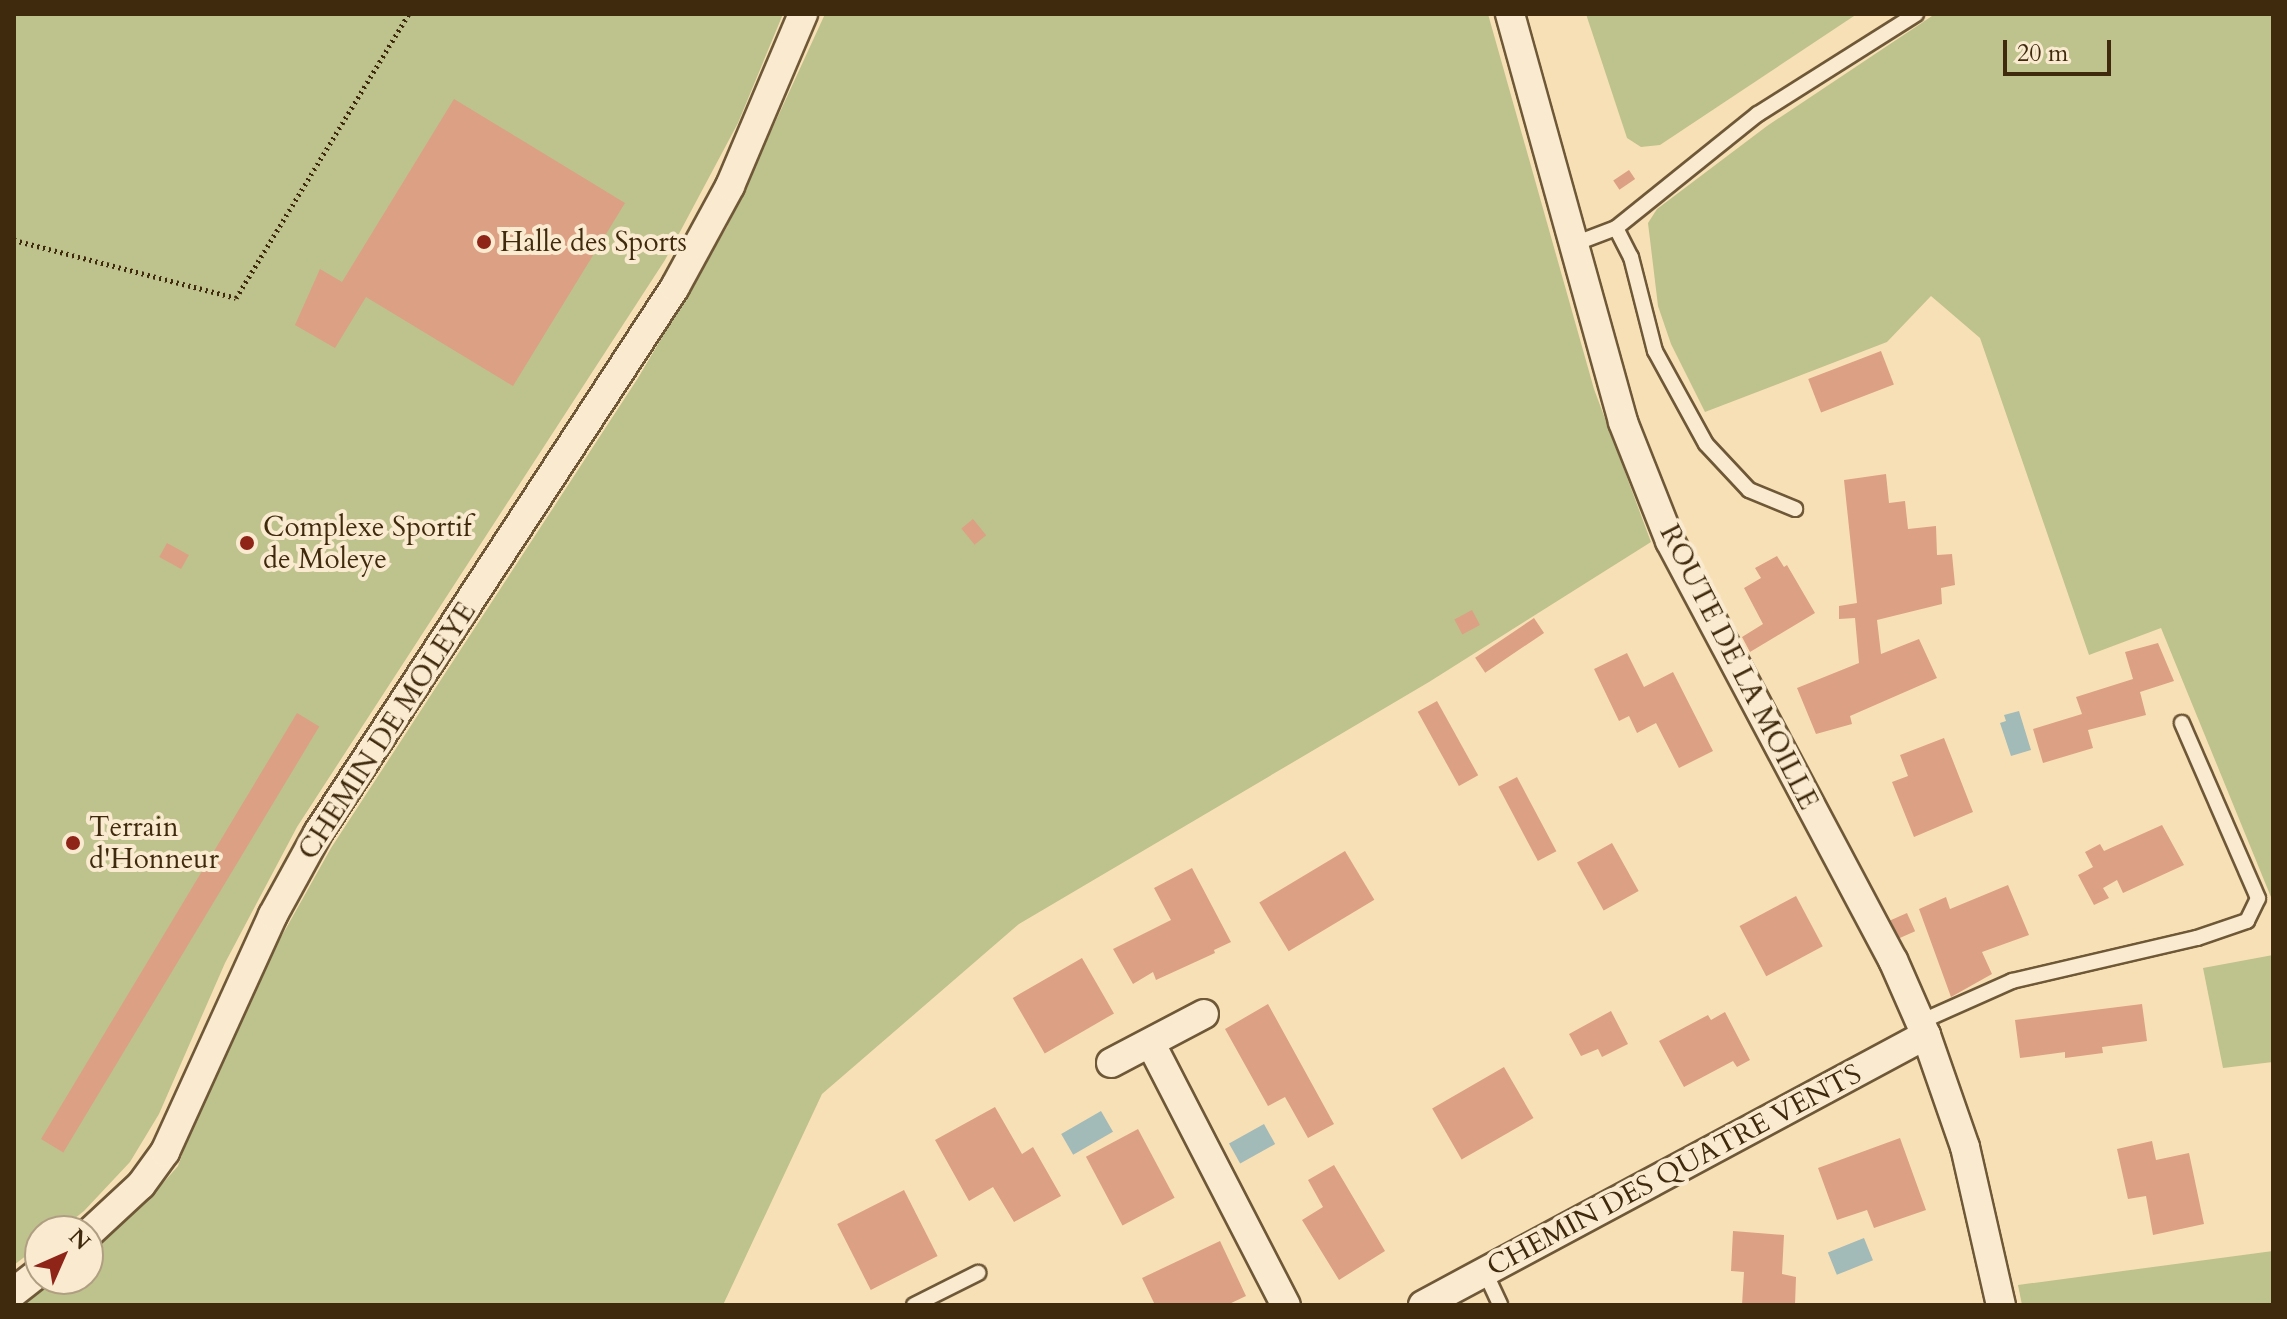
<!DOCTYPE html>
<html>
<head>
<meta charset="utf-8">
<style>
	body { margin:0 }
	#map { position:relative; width:2287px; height:1319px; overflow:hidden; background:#f8e0b6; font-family:Cardo,serif }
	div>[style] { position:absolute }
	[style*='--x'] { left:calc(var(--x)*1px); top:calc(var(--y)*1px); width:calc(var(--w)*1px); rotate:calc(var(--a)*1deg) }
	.green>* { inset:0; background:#bec28d }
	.water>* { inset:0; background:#a2bab8; transform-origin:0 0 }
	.building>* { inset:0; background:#dca084; transform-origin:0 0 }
	.path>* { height:5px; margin-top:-2.5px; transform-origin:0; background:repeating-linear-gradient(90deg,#402a0d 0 2px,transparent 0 6px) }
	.roads { filter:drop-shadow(2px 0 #6e5837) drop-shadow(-2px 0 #6e5837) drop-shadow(0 2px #6e5837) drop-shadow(0 -2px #6e5837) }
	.lane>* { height:14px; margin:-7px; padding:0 7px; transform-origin:7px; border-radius:7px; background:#faebd0 }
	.street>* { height:28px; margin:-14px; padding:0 14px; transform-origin:14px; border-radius:14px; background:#faebd0 }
	.dots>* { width:22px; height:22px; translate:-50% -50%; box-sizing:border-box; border:4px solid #faebd0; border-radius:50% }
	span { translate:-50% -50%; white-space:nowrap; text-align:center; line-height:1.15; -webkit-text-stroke:8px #faebd0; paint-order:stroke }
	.poi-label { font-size:28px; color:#402a0d }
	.left { translate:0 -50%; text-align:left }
	.street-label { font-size:28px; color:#402a0d }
	.frame { position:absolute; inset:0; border:16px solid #402a0d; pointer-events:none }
	.north { position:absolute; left:24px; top:1215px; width:80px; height:80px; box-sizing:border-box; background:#faebd0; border:2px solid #b09e82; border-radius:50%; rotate:45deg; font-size:22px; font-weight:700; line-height:32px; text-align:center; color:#402a0d }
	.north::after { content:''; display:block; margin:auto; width:28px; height:36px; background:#8f2418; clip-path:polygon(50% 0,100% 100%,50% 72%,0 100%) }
	.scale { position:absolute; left:2003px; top:40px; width:108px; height:36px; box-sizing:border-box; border:4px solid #402a0d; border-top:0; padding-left:10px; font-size:24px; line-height:28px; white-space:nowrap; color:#402a0d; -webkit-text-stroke:6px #faebd0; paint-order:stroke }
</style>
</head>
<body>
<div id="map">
	<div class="green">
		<div style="clip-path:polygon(14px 14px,783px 14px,738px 123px,665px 260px,297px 827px,225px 963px,159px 1114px,130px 1162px,84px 1211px,59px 1231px,40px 1231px,40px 1245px,14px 1265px)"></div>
		<div style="clip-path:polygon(825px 14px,1488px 14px,1594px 389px,1651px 542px,1429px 682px,1019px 924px,822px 1094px,723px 1305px,21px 1305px,53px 1279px,88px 1279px,88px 1250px,148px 1200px,178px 1166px,198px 1109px,261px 973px,331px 848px,638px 378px,727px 227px)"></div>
		<div style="clip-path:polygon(1586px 14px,1857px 14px,1660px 145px,1641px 147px,1627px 138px)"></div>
		<div style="clip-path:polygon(1935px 14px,2273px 14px,2273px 902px,2161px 628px,2089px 655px,1980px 338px,1931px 296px,1887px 342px,1705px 412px,1671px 344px,1658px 306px,1648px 223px,1657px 209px,1767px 126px)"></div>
		<div style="clip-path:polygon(2273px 955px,2273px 1062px,2223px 1068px,2203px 968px)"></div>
		<div style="clip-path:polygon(2273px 1251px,2273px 1305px,2022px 1305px,2018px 1285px)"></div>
	</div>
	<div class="water">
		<div style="clip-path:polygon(2019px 711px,2031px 750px,2011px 756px,2000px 723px,2006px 721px,2004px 715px)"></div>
		<div style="left:1101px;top:1111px;width:24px;height:46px;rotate:60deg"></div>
		<div style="left:1264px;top:1124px;width:23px;height:40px;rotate:61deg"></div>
		<div style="left:1864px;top:1238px;width:24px;height:39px;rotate:68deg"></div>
	</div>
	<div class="building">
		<div style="clip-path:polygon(454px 99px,625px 203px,513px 386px,366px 297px,335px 348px,295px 325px,320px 269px,342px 282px)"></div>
		<div style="left:1629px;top:170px;width:11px;height:19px;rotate:56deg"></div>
		<div style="left:1881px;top:351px;width:36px;height:78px;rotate:69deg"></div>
		<div style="clip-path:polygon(1886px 474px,1889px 503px,1905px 501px,1908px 529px,1936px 526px,1937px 555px,1952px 554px,1955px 585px,1941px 588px,1942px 604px,1877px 620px,1881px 654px,1919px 639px,1937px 678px,1850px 716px,1852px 724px,1816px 734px,1797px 688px,1859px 663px,1855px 618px,1839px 619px,1839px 606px,1857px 603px,1844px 480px)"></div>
		<div style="left:973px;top:519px;width:21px;height:15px;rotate:51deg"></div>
		<div style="left:167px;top:543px;width:25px;height:16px;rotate:29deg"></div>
		<div style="clip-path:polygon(1777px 556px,1784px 567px,1787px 565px,1815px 613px,1750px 652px,1742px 637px,1763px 624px,1744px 588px,1761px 578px,1755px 568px)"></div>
		<div style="left:1472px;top:610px;width:17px;height:20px;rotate:62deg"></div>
		<div style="left:1534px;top:618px;width:18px;height:71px;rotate:56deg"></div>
		<div style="clip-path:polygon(2158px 643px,2174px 681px,2140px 692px,2146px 715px,2088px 730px,2093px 748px,2043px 763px,2033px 729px,2082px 714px,2076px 697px,2133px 679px,2125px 652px)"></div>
		<div style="clip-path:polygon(1627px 653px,1644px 687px,1673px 672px,1713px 751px,1679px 768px,1656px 723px,1637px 733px,1629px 716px,1619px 721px,1594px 669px)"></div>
		<div style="left:1437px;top:701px;width:85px;height:22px;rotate:61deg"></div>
		<div style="left:297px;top:713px;width:26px;height:497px;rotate:31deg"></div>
		<div style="clip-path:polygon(1944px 738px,1973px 812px,1914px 837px,1892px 782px,1908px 776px,1900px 755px)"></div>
		<div style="left:1517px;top:777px;width:84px;height:21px;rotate:62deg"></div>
		<div style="clip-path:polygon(2162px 825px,2184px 865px,2123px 893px,2117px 880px,2103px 888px,2109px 898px,2094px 905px,2078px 875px,2093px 867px,2085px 852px,2100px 844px,2104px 851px)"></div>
		<div style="left:1612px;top:843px;width:55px;height:40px;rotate:61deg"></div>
		<div style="left:1345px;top:851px;width:57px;height:100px;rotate:59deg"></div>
		<div style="clip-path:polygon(1192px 868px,1231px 942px,1214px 950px,1215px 953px,1156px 980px,1153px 972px,1133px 984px,1113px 949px,1171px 920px,1154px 888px)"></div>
		<div style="clip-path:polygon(2008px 885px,2029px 935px,1982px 952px,1992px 974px,1951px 997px,1919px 909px,1946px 897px,1950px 909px)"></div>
		<div style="left:1796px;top:896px;width:57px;height:64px;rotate:62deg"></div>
		<div style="left:1907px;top:913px;width:20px;height:18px;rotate:66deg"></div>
		<div style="left:1082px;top:958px;width:64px;height:80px;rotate:60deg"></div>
		<div style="clip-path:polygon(1268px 1004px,1334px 1124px,1308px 1138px,1285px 1097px,1268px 1106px,1225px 1029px)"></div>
		<div style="clip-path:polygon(2142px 1004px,2147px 1041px,2102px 1047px,2103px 1053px,2065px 1058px,2065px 1052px,2020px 1058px,2015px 1020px)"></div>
		<div style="clip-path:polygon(1611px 1011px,1628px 1044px,1602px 1057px,1598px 1049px,1581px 1056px,1569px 1034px)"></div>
		<div style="clip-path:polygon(1725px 1012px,1750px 1060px,1737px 1067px,1733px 1061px,1684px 1087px,1659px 1041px,1708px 1015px,1711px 1020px)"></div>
		<div style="left:1504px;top:1067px;width:59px;height:83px;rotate:60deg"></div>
		<div style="clip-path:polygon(995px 1107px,1022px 1154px,1033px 1147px,1061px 1196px,1014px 1222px,993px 1187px,969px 1201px,935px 1140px)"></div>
		<div style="left:1138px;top:1129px;width:78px;height:59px;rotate:62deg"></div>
		<div style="clip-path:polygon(1900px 1138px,1926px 1210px,1874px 1228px,1867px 1210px,1837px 1220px,1818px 1168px)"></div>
		<div style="clip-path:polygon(2152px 1141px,2156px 1160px,2189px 1153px,2204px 1224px,2153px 1235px,2146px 1196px,2128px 1199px,2117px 1149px)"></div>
		<div style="clip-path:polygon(1334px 1165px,1385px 1251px,1339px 1280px,1302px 1220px,1323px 1207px,1308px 1180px)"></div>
		<div style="left:904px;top:1190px;width:74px;height:75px;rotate:63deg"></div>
		<div style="clip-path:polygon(1733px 1231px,1784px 1235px,1782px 1274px,1796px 1277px,1795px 1305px,1742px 1305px,1744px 1272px,1731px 1271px)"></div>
		<div style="clip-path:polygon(1220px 1241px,1246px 1296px,1227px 1305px,1155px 1305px,1142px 1278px)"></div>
	</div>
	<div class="path">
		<div style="--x:14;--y:240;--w:229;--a:14.6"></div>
		<div style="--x:236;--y:298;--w:333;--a:-58.7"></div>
	</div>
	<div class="roads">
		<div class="lane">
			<div style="--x:1616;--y:228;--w:33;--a:63"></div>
			<div style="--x:1631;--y:257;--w:97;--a:75.7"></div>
			<div style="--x:1655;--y:351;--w:106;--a:61.3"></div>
			<div style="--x:1706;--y:444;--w:63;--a:46.9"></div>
			<div style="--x:1749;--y:490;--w:50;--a:22.4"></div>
			<div style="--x:1574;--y:244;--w:45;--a:-20.9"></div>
			<div style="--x:1616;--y:228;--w:182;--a:-38.8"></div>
			<div style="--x:1758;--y:114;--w:187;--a:-32.3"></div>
			<div style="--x:1920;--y:1022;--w:101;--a:-24"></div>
			<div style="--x:2012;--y:981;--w:190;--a:-13.1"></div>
			<div style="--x:2197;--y:938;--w:53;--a:-18.8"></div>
			<div style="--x:2247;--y:921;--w:25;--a:-64"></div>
			<div style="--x:2258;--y:898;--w:191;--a:-113.5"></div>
			<div style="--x:1484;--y:1270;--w:38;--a:65"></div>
			<div style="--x:914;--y:1305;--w:72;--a:-26.6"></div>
		</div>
		<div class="street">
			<div style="--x:1510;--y:14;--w:423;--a:74.5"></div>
			<div style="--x:1623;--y:422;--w:128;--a:68.4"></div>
			<div style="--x:1670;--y:541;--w:475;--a:62"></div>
			<div style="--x:1893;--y:960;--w:82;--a:66.3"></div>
			<div style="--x:1926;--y:1035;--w:119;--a:70.8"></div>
			<div style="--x:1965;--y:1147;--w:162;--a:77.2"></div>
			<div style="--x:1151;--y:1044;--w:294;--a:62.7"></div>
			<div style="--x:1111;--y:1063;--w:105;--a:-27.8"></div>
			<div style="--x:88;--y:1234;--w:72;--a:-42.8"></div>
			<div style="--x:141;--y:1185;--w:41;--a:-54"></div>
			<div style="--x:165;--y:1152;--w:260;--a:-65.5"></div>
			<div style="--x:273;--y:915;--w:94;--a:-61.2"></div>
			<div style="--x:318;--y:833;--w:652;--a:-56.82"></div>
			<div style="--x:675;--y:287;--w:115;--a:-61.4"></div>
			<div style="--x:730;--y:186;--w:187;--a:-67"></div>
			<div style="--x:14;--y:1292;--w:33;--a:-38"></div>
			<div style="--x:1423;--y:1305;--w:571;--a:-28.23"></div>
		</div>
	</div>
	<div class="dots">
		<div style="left:484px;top:242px;background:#8f2418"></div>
		<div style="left:247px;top:543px;background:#8f2418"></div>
		<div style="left:73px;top:843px;background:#8f2418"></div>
	</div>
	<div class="poi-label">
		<span class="left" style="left:500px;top:242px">Halle des Sports</span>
		<span class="left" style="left:263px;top:543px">Complexe Sportif<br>de Moleye</span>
		<span class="left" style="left:89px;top:843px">Terrain<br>d'Honneur</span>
	</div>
	<div class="street-label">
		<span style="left:1739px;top:667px;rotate:63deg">ROUTE DE LA MOILLE</span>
		<span style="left:387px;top:731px;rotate:-57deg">CHEMIN DE MOLEYE</span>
		<span style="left:1674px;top:1170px;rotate:-28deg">CHEMIN DES QUATRE VENTS</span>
	</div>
	<div class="frame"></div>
	<div class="north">N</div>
	<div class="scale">20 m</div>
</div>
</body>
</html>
